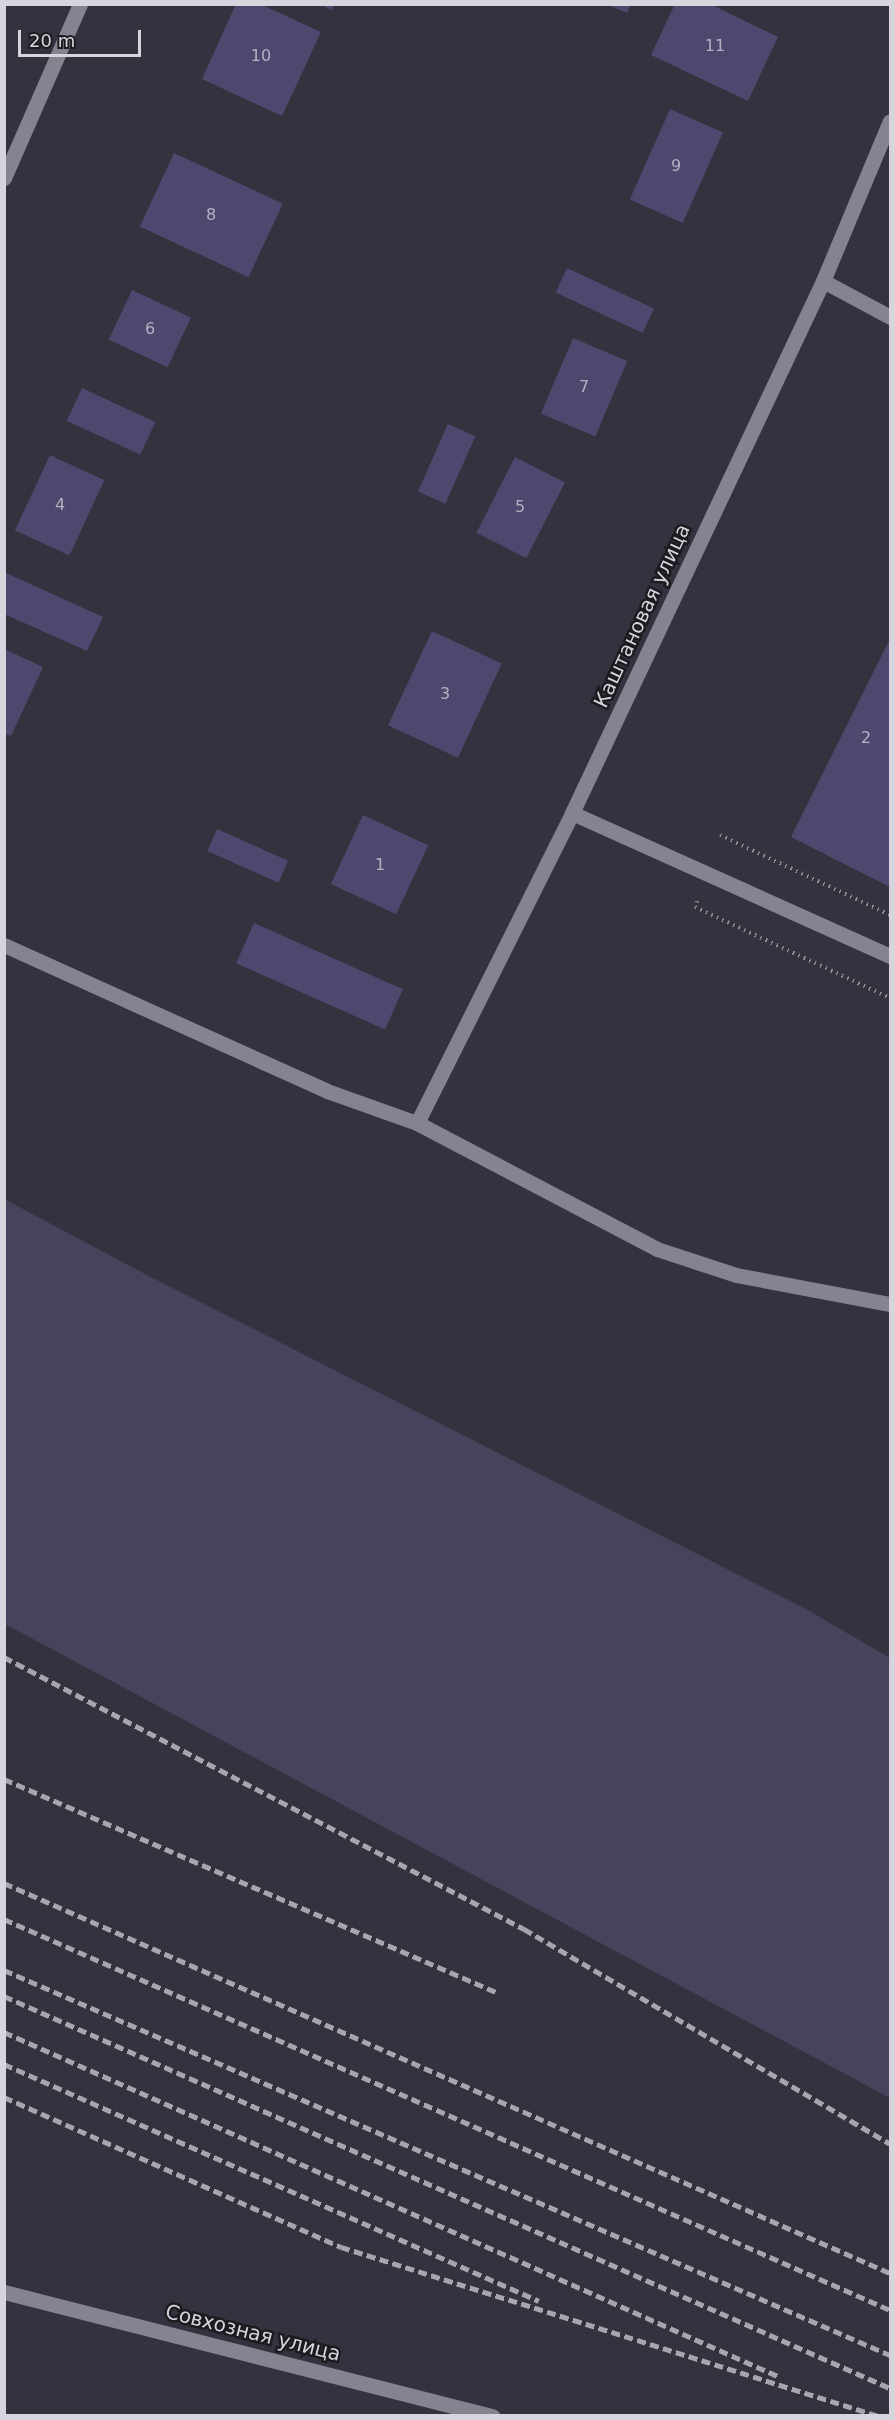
<!DOCTYPE html>
<html>
<head>
<meta charset="utf-8">
<style>
	body { margin:0 }
	#map { position:relative; width:895px; height:2420px; overflow:hidden; background:#34323e; font-family:"DejaVu Sans",sans-serif }
	div>[style] { position:absolute }
	[style*='--x'] { left:calc(var(--x)*1px); top:calc(var(--y)*1px); width:calc(var(--w)*1px); rotate:calc(var(--a)*1deg) }
	.green>* { inset:0; background:#48435d }
	.building>* { inset:0; background:#50476f; transform-origin:0 0 }
	.path>* { height:4px; margin-top:-2px; transform-origin:0; background:repeating-linear-gradient(90deg,#8d8b95 0 1.5px,transparent 0 6px) }
	.minor>* { height:15px; margin:-7.5px; padding:0 7.5px; transform-origin:7.5px; border-radius:7.5px; background:#858390 }
	.rail>* { height:4.5px; margin-top:-2.25px; transform-origin:0; background:repeating-linear-gradient(90deg,#a7a5ae 0 9px,transparent 0 13.5px) }
	span { translate:-50% -50%; white-space:nowrap; text-align:center; line-height:1.15; -webkit-text-stroke:5px #1c1b20; paint-order:stroke }
	.number-label { font-size:16px; color:#b4b1c1 }
	.number-label span { -webkit-text-stroke-width:0 }
	.street-label { font-size:20px; color:#d6d4dc }
	.frame { position:absolute; inset:0; border:6px solid #d6d4dc; pointer-events:none }
	.scale { position:absolute; left:18px; top:30px; width:123px; height:27px; box-sizing:border-box; border:3px solid #d6d4dc; border-top:0; padding-left:8px; font-size:18px; line-height:21px; white-space:nowrap; color:#d6d4dc; -webkit-text-stroke:4px #1c1b20; paint-order:stroke }
</style>
</head>
<body>
<div id="map">
	<div class="green">
		<div style="clip-path:polygon(4px 1199px,147px 1275px,806px 1609px,890px 1658px,890px 2098px,5px 1624px)"></div>
	</div>
	<div class="building">
		<div style="clip-path:polygon(236px 4px,260px 4px,321px 32px,282px 116px,202px 79px)"></div>
		<div style="clip-path:polygon(319px 4px,334px 4px,332px 10px)"></div>
		<div style="clip-path:polygon(606px 4px,631px 4px,627px 13px)"></div>
		<div style="clip-path:polygon(675px 4px,710px 4px,778px 37px,748px 101px,651px 55px)"></div>
		<div style="left:670px;top:109px;width:58px;height:99px;rotate:24deg"></div>
		<div style="left:174px;top:153px;width:120px;height:81px;rotate:25deg"></div>
		<div style="left:567px;top:268px;width:96px;height:27px;rotate:25deg"></div>
		<div style="left:132px;top:290px;width:65px;height:55px;rotate:25deg"></div>
		<div style="left:573px;top:338px;width:59px;height:82px;rotate:23deg"></div>
		<div style="left:82px;top:388px;width:81px;height:36px;rotate:25deg"></div>
		<div style="left:448px;top:424px;width:30px;height:74px;rotate:24deg"></div>
		<div style="left:50px;top:455px;width:60px;height:83px;rotate:25deg"></div>
		<div style="left:515px;top:457px;width:56px;height:85px;rotate:27deg"></div>
		<div style="clip-path:polygon(4px 572px,103px 617px,87px 651px,4px 614px)"></div>
		<div style="left:432px;top:631px;width:77px;height:104px;rotate:25deg"></div>
		<div style="clip-path:polygon(890px 639px,890px 887px,791px 837px)"></div>
		<div style="clip-path:polygon(4px 649px,43px 667px,11px 736px,4px 733px)"></div>
		<div style="left:363px;top:815px;width:72px;height:76px;rotate:25deg"></div>
		<div style="left:217px;top:829px;width:78px;height:24px;rotate:24deg"></div>
		<div style="left:254px;top:923px;width:163px;height:44px;rotate:24deg"></div>
	</div>
	<div class="path">
		<div style="--x:720;--y:835;--w:188;--a:25.2"></div>
		<div style="--x:697;--y:901;--w:6;--a:108"></div>
		<div style="--x:695;--y:907;--w:215;--a:25"></div>
	</div>
	<div class="minor">
		<div style="--x:4;--y:178;--w:190;--a:-66.4"></div>
		<div style="--x:823;--y:281;--w:76;--a:28.2"></div>
		<div style="--x:572;--y:813;--w:349;--a:24.2"></div>
		<div style="--x:4;--y:945;--w:354;--a:24.3"></div>
		<div style="--x:327;--y:1091;--w:96;--a:19.6"></div>
		<div style="--x:417;--y:1123;--w:271;--a:27.7"></div>
		<div style="--x:657;--y:1249;--w:83;--a:18.2"></div>
		<div style="--x:736;--y:1275;--w:157;--a:10.7"></div>
		<div style="--x:417;--y:1123;--w:347;--a:-63.4"></div>
		<div style="--x:572;--y:813;--w:588;--a:-64.74"></div>
		<div style="--x:823;--y:281;--w:173;--a:-67.3"></div>
		<div style="--x:4;--y:2292;--w:504;--a:14.26"></div>
	</div>
	<div class="rail">
		<div style="--x:4;--y:1657;--w:587;--a:27.61"></div>
		<div style="--x:524;--y:1929;--w:424;--a:30.4"></div>
		<div style="--x:4;--y:1779;--w:538;--a:23.42"></div>
		<div style="--x:4;--y:1883;--w:968;--a:23.76"></div>
		<div style="--x:4;--y:1919;--w:968;--a:23.81"></div>
		<div style="--x:4;--y:1970;--w:966;--a:23.49"></div>
		<div style="--x:4;--y:1996;--w:969;--a:23.87"></div>
		<div style="--x:4;--y:2032;--w:849;--a:23.97"></div>
		<div style="--x:4;--y:2064;--w:585;--a:23.89"></div>
		<div style="--x:4;--y:2097;--w:369;--a:24"></div>
		<div style="--x:341;--y:2247;--w:564;--a:17.44"></div>
	</div>
	<div class="number-label">
		<span style="left:715px;top:46px">11</span>
		<span style="left:261px;top:56px">10</span>
		<span style="left:676px;top:166px">9</span>
		<span style="left:211px;top:215px">8</span>
		<span style="left:150px;top:329px">6</span>
		<span style="left:584px;top:387px">7</span>
		<span style="left:60px;top:505px">4</span>
		<span style="left:520px;top:507px">5</span>
		<span style="left:445px;top:694px">3</span>
		<span style="left:866px;top:738px">2</span>
		<span style="left:380px;top:865px">1</span>
	</div>
	<div class="street-label">
		<span style="left:642px;top:616px;rotate:-65deg">Каштановая улица</span>
		<span style="left:253px;top:2333px;rotate:14deg">Совхозная улица</span>
	</div>
	<div class="frame"></div>
	<div class="scale">20 m</div>
</div>
</body>
</html>
